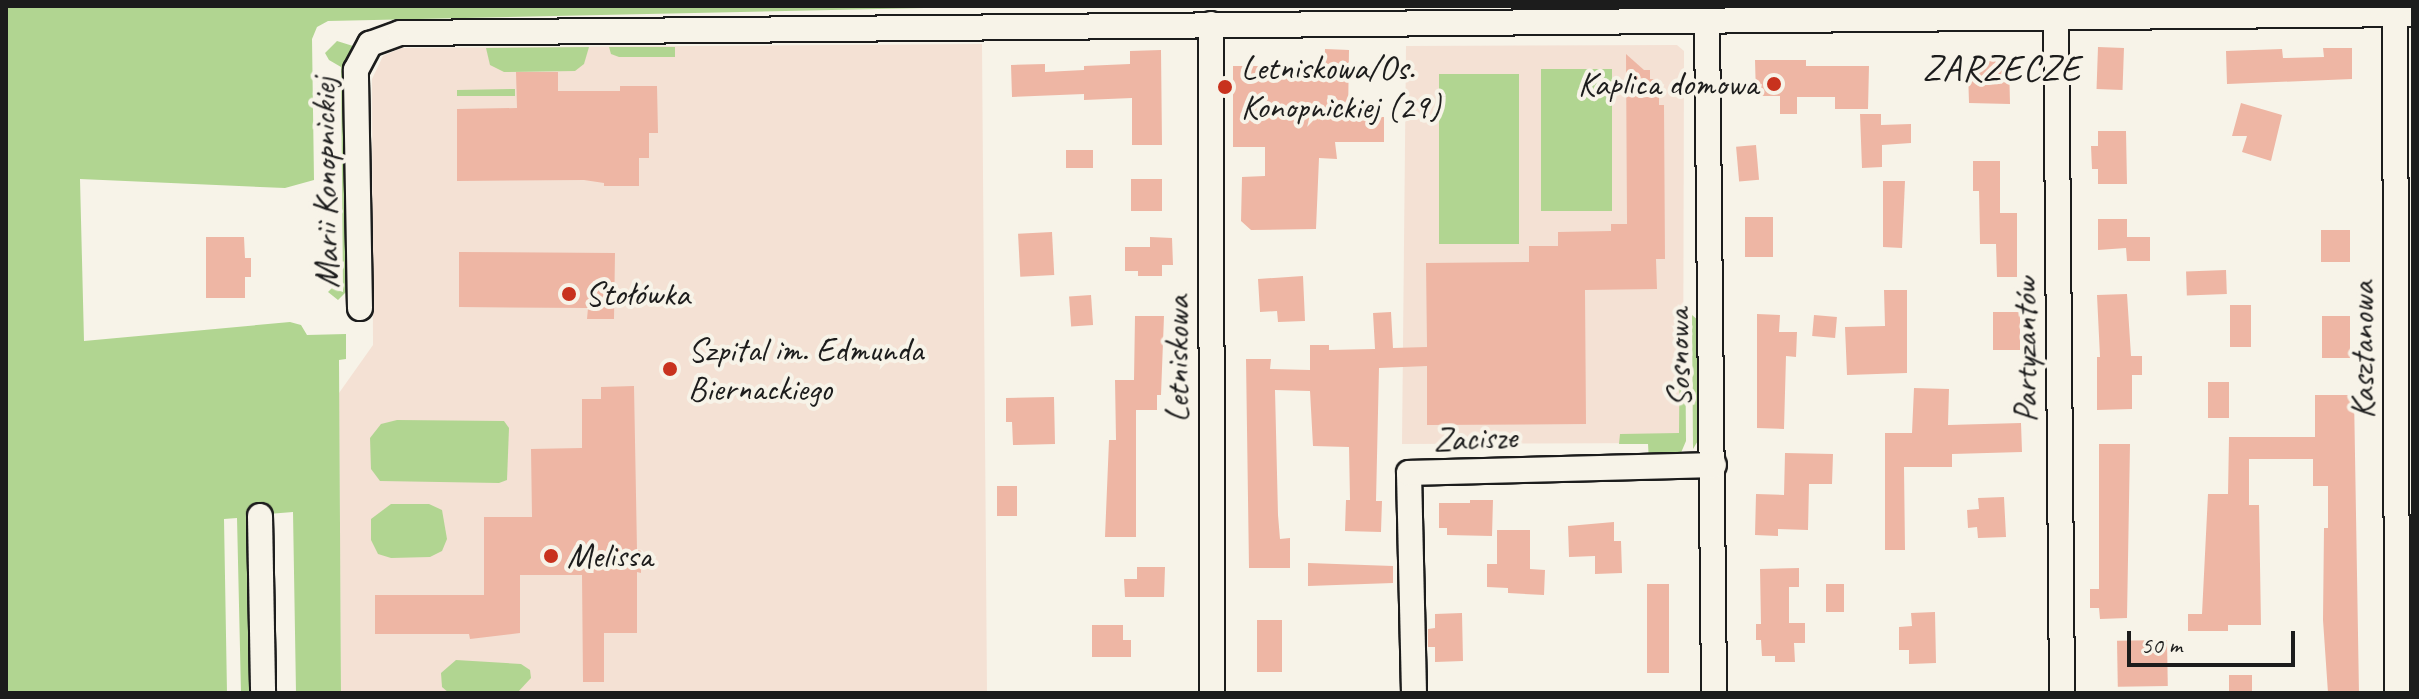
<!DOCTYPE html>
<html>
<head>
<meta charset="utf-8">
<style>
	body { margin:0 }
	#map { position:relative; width:2419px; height:699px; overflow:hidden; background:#f7f3e8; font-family:Caveat,sans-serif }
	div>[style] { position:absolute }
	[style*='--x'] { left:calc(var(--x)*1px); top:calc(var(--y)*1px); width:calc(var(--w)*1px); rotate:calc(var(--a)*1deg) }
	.built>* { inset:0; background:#f4e1d4 }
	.green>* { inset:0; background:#b1d591; transform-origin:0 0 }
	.building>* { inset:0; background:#eeb6a4; transform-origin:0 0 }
	.roads { filter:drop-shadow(2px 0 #1c1c1c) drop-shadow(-2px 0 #1c1c1c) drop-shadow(0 2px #1c1c1c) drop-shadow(0 -2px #1c1c1c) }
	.minor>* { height:24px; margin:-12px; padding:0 12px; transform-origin:12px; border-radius:12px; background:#f7f3e8 }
	.dots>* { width:22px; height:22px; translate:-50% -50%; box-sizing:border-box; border:4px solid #f7f3e8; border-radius:50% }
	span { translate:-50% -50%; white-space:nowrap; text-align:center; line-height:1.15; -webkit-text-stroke:8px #f7f3e8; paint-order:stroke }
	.poi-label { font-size:34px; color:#1c1c1c }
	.left { translate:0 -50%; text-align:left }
	.right { translate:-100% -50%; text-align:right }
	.street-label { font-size:34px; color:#1c1c1c }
	.neighbourhood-label { font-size:36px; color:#1c1c1c; letter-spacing:2px }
	.frame { position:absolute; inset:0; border:8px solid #1c1c1c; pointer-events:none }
	.scale { position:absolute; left:2127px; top:631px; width:168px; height:36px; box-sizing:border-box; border:4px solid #1c1c1c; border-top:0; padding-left:10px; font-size:24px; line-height:28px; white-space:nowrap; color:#1c1c1c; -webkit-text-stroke:6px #f7f3e8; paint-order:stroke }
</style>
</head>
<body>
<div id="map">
	<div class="built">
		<div style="clip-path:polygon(982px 44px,987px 693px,341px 693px,339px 393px,373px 345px,372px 79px,383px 56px,401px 48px)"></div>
		<div style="clip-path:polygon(1677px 45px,1684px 51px,1683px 443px,1402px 444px,1406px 46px)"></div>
	</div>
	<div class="green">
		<div style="clip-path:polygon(6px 6px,1019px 6px,328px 21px,317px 27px,312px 39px,314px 180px,285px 188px,80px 179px,84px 341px,290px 322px,301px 325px,307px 335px,346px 334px,346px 359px,339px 360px,341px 693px,296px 693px,293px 512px,256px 515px,251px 693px,241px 693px,237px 518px,224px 519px,227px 693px,6px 693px)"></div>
		<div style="clip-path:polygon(337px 41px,353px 46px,343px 81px,346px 292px,338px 300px,328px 292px,332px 288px,343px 292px,341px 67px,329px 60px,325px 53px)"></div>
		<div style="clip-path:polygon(589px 47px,584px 64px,575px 71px,504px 72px,490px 65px,486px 48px)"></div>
		<div style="clip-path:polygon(609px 47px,675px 47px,675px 57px,619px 57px,611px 54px)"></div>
		<div style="left:1541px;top:69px;width:71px;height:142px"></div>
		<div style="left:1439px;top:74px;width:80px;height:170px"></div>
		<div style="clip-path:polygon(515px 89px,515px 96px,457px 96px,457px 90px)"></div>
		<div style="clip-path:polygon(1685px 315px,1686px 441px,1680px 455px,1649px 462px,1648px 444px,1619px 444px,1620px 434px,1679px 433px,1680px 317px)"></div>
		<div style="clip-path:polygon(1692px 315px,1699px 321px,1699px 439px,1693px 449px)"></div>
		<div style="clip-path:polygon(397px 420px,504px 421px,509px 428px,507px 480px,499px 483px,380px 481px,371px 469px,370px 438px,381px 424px)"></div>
		<div style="clip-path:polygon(391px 504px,429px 504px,442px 510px,447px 539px,442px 551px,430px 557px,391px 558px,378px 554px,371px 540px,371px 519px)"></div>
		<div style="clip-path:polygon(456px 660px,521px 664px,530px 670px,531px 678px,517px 693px,449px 693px,442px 687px,441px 673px)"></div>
	</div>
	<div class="building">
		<div style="left:2098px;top:47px;width:26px;height:42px;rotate:2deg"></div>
		<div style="clip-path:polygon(2323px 48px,2352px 48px,2352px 79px,2227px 84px,2226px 51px,2282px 49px,2283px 58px,2324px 57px)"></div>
		<div style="clip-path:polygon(1325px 49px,1349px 50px,1348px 117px,1384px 117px,1384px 142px,1335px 142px,1337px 159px,1319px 158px,1316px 229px,1251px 230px,1241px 221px,1242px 177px,1265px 176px,1265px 147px,1233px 147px,1233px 66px,1324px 66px)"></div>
		<div style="clip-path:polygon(1161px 50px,1162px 145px,1132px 145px,1132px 98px,1084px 100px,1084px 94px,1012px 97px,1011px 65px,1045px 64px,1045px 72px,1084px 70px,1084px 66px,1130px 64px,1130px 51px)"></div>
		<div style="clip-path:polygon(1626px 54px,1644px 70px,1650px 70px,1650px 79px,1659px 79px,1659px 105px,1664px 105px,1665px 259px,1656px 259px,1657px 289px,1585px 290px,1586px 424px,1427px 425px,1427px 366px,1379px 368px,1376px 501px,1382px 501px,1381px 532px,1345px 531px,1346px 500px,1350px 500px,1349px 447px,1313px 446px,1310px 391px,1275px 390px,1278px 515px,1280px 539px,1290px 538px,1290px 568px,1249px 568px,1246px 359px,1271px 359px,1270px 369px,1310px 370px,1310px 345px,1329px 345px,1329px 350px,1375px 349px,1373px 313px,1391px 312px,1393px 348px,1427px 347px,1426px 263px,1529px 262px,1529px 246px,1558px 246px,1558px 232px,1611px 231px,1611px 224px,1627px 224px)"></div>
		<div style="clip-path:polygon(1755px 60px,1806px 60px,1806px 66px,1869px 66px,1868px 109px,1835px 109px,1835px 97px,1797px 97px,1797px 114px,1780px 114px,1780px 96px,1756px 96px)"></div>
		<div style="clip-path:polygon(1977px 61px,2009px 61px,2010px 104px,1969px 103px,1968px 71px,1977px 71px)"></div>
		<div style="clip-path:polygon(516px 72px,558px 72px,558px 91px,620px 91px,620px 86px,657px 86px,658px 133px,649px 133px,649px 158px,639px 158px,639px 186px,604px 186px,604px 183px,584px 180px,457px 181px,457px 109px,517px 108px)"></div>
		<div style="clip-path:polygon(2241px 103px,2282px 115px,2271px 161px,2242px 152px,2247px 136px,2232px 136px)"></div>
		<div style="clip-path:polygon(1860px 114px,1881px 114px,1881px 125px,1911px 124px,1911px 143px,1882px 145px,1882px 167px,1862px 168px)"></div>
		<div style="clip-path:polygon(2098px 131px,2126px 131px,2127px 184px,2098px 184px,2098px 169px,2092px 169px,2091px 146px,2098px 146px)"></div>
		<div style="left:1756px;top:145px;width:35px;height:20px;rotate:85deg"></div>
		<div style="left:1066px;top:150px;width:27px;height:18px"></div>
		<div style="clip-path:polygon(1973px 161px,2000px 161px,2000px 213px,2017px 213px,2017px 277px,1997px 277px,1996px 244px,1980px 244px,1979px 191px,1973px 191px)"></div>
		<div style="left:1131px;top:179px;width:31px;height:32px"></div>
		<div style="clip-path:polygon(1883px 181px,1905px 181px,1902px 248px,1883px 247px)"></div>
		<div style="left:1745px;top:217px;width:28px;height:40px"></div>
		<div style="clip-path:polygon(2098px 219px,2127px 219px,2127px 237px,2150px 237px,2150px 261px,2127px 261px,2126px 248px,2098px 250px)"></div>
		<div style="left:2350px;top:230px;width:32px;height:29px;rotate:90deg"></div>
		<div style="left:1052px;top:232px;width:43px;height:34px;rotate:87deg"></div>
		<div style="clip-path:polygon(206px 237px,244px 237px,245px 258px,251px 258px,251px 277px,245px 277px,245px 298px,206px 298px)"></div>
		<div style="clip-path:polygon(1150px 237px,1172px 238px,1173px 265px,1162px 265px,1162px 276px,1138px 276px,1138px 271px,1125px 271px,1125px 247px,1150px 247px)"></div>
		<div style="clip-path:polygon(459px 252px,615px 253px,614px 319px,587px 319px,588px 308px,459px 307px)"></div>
		<div style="left:2226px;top:270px;width:24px;height:40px;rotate:88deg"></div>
		<div style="clip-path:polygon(1303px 276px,1305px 321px,1278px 322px,1277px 311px,1260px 312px,1258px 279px)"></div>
		<div style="clip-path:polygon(1884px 290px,1907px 290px,1907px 373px,1847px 375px,1845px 327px,1885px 326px)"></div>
		<div style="clip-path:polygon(2127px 294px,2131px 356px,2142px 356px,2142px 375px,2132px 375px,2132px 409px,2097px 410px,2097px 357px,2100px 357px,2097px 295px)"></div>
		<div style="left:1091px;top:295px;width:30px;height:22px;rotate:86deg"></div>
		<div style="left:2230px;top:305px;width:21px;height:42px"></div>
		<div style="left:1993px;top:312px;width:27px;height:38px"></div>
		<div style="clip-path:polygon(1757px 314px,1780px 315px,1779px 332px,1797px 332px,1796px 357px,1786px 356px,1784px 429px,1757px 428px)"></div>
		<div style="left:1814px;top:315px;width:23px;height:21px;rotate:5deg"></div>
		<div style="clip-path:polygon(1135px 316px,1164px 316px,1161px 395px,1157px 395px,1157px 410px,1136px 410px,1136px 537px,1105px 537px,1109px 440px,1116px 440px,1115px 380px,1134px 380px)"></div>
		<div style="left:2322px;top:316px;width:28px;height:42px"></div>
		<div style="left:2208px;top:382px;width:21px;height:36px"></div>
		<div style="clip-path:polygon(634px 386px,637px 550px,641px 551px,641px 573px,637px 572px,637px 633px,604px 633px,604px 682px,583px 682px,582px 575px,520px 575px,520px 633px,470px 639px,469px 634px,375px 634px,375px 595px,484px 595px,484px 517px,532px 517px,531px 449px,582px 448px,582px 399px,601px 399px,601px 387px)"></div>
		<div style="clip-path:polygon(1914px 388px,1949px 389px,1948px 425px,2021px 423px,2022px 452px,1952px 454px,1952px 467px,1904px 467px,1905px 550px,1885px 550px,1885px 433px,1912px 433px)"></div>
		<div style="clip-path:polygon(2315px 395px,2354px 395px,2359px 693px,2328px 693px,2323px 620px,2324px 528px,2328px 528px,2328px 486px,2313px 486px,2313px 459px,2249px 459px,2249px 505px,2259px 505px,2261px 625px,2228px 625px,2228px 631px,2188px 631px,2188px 614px,2202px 614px,2208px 494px,2228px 494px,2229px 437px,2315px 437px)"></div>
		<div style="clip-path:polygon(1054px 397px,1055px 444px,1013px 445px,1012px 422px,1006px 422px,1006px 398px)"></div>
		<div style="clip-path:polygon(2099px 444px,2130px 444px,2127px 618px,2100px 619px,2099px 608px,2090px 608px,2090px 589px,2099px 589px)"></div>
		<div style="clip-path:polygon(1785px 453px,1833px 454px,1832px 484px,1809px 484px,1808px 530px,1778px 529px,1778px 536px,1755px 535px,1756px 494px,1784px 495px)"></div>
		<div style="left:997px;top:486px;width:20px;height:30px"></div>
		<div style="clip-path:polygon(2004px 497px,2006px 537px,1978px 538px,1977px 527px,1968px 528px,1967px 510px,1979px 509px,1978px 498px)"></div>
		<div style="clip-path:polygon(1470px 500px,1493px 500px,1492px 536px,1447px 535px,1447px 528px,1439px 528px,1439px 503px,1470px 503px)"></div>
		<div style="clip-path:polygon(1614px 522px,1614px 541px,1621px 541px,1622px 573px,1595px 574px,1595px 556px,1569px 557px,1568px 526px)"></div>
		<div style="clip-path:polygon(1497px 530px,1530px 530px,1530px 569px,1545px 570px,1544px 595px,1508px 593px,1508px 588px,1487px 587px,1487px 564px,1497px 564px)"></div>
		<div style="clip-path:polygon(1308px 563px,1393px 566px,1393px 583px,1308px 586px)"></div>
		<div style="clip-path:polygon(1137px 567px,1165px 567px,1164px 597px,1125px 597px,1124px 579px,1137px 579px)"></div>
		<div style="clip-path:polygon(1799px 568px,1799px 587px,1789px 587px,1789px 623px,1805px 623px,1805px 643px,1794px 643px,1795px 662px,1775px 662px,1775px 656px,1762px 656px,1761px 640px,1756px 640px,1756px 624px,1761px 624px,1760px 569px)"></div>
		<div style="left:1647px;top:584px;width:22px;height:89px"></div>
		<div style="left:1826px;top:584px;width:18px;height:28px"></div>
		<div style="clip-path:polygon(1935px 612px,1936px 663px,1909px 664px,1909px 650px,1899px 650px,1899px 627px,1912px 626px,1911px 613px)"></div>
		<div style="clip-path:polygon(1462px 613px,1463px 661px,1435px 662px,1435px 647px,1428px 647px,1428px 629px,1435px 628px,1435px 614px)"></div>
		<div style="left:1257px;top:620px;width:25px;height:52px"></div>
		<div style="clip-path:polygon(1092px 625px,1123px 625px,1123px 640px,1131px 640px,1131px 657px,1092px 657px)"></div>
		<div style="left:2167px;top:640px;width:46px;height:50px;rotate:89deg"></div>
		<div style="left:2252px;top:675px;width:18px;height:23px;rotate:90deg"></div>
	</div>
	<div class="roads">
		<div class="minor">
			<div style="--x:2056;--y:6;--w:687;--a:89.5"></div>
			<div style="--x:2395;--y:6;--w:687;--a:89.83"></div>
			<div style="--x:1707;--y:21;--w:672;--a:89.4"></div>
			<div style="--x:1211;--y:24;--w:669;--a:89.91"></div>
			<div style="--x:360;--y:308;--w:238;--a:-91"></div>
			<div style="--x:356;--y:70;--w:30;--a:-62"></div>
			<div style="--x:370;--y:44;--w:32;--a:-20"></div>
			<div style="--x:400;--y:33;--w:2013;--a:-0.54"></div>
			<div style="--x:260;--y:516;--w:177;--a:89"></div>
			<div style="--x:1414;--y:693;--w:220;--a:-91.3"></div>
			<div style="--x:1409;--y:473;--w:305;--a:-1.5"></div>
		</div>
	</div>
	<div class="dots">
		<div style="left:1774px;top:84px;background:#c8321e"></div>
		<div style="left:1225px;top:87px;background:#c8321e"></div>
		<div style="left:569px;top:294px;background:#c8321e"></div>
		<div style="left:670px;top:369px;background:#c8321e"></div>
		<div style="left:551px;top:556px;background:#c8321e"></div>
	</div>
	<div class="poi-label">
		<span class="left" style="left:1241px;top:87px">Letniskowa/Os.<br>Konopnickiej (29)</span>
		<span class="right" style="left:1758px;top:84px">Kaplica domowa</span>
		<span class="left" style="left:585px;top:294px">Stołówka</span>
		<span class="left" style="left:688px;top:369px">Szpital im. Edmunda<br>Biernackiego</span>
		<span class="left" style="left:567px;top:556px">Melissa</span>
	</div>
	<div class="street-label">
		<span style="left:325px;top:183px;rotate:-91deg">Marii Konopnickiej</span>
		<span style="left:2025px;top:350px;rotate:-90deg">Partyzantów</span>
		<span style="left:2362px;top:350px;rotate:-90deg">Kasztanowa</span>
		<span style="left:1678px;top:358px;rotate:-91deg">Sosnowa</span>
		<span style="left:1177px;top:359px;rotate:-90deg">Letniskowa</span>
		<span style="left:1475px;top:438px;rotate:-2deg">Zacisze</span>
	</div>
	<div class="neighbourhood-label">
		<span style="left:2002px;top:69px">ZARZECZE</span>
	</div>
	<div class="frame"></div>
	<div class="scale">50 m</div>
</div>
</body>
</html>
